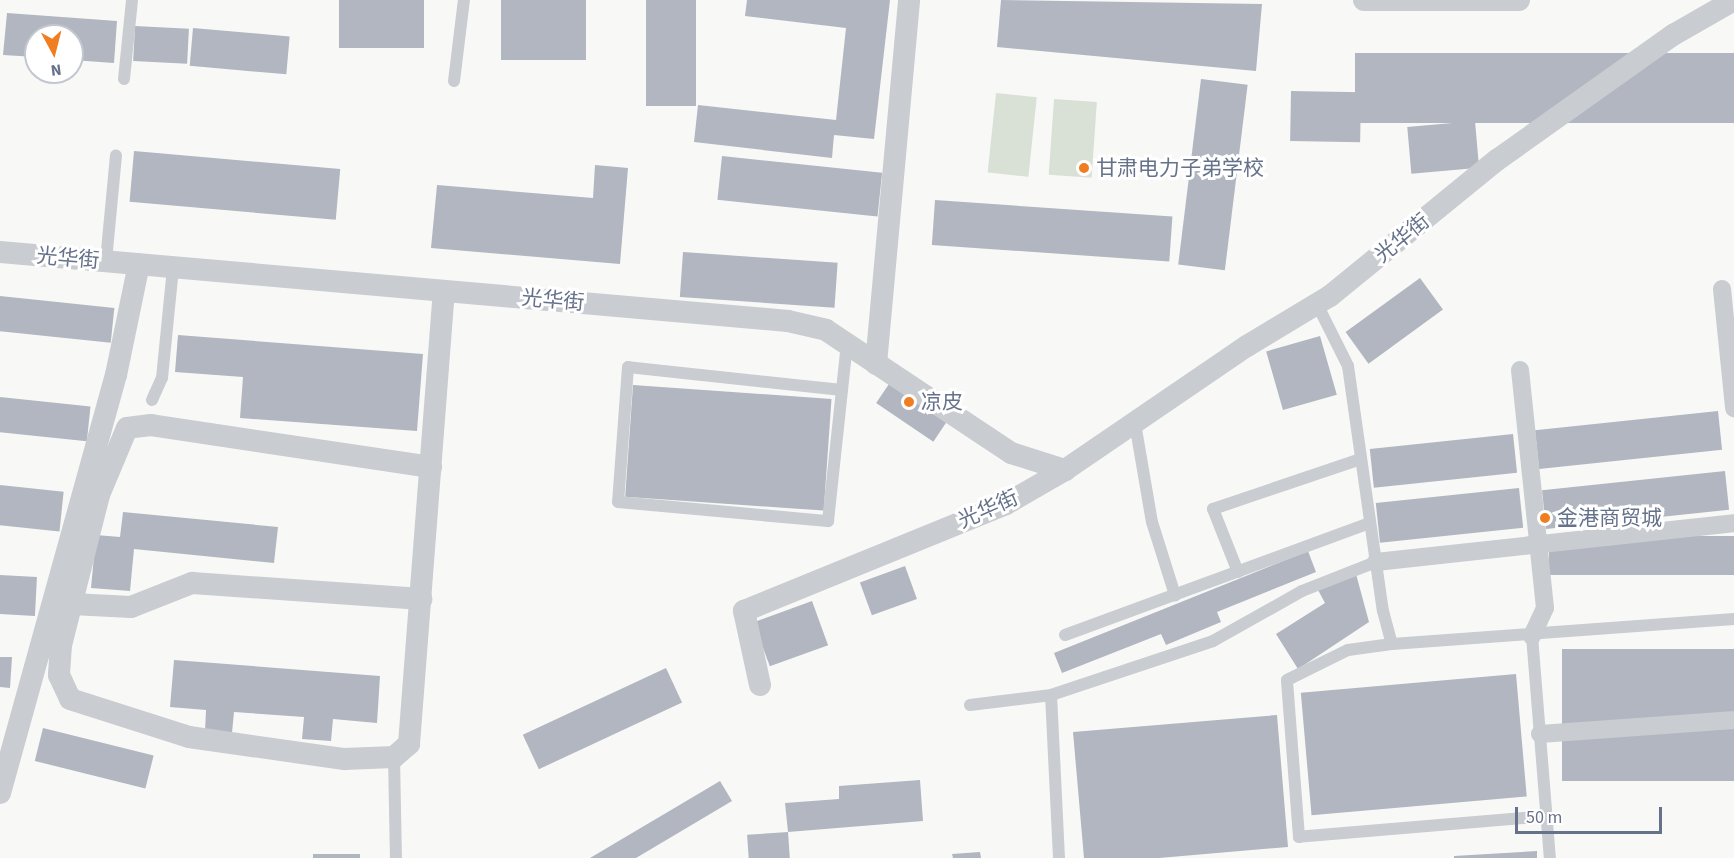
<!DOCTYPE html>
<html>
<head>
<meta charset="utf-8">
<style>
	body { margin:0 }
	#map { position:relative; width:1734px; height:858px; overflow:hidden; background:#f8f9f6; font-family:"Source Sans 3","Noto Sans SC",sans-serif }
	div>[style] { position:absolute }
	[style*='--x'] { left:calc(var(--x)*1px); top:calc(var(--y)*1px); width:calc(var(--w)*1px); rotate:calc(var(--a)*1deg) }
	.green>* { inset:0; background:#d9e1d7; transform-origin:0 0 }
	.building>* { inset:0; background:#b1b6c0; transform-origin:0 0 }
	.service>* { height:12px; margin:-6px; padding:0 6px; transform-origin:6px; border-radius:6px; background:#c9ccd0 }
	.pedestrian>* { height:18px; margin:-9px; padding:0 9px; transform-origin:9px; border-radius:9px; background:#c9ccd0 }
	.minor>* { height:22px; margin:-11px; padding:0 11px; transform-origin:11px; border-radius:11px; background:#c9ccd0 }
	.dots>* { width:16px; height:16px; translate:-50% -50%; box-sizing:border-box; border:3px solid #fff; border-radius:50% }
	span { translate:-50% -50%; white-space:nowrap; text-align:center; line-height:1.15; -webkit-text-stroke:6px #fff; paint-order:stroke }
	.poi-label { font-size:21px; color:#66728a }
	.left { translate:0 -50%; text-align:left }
	.street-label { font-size:21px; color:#66728a }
	.north { position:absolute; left:24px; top:24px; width:60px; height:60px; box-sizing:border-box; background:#fff; border:2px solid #c2c7d0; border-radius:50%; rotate:173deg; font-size:16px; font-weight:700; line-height:24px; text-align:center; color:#66728a }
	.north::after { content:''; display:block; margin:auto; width:21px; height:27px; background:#f07d1f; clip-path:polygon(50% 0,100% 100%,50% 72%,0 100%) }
	.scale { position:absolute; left:1515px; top:807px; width:147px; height:27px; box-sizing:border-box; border:3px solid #66728a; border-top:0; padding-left:8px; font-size:18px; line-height:21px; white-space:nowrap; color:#66728a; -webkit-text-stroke:4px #fff; paint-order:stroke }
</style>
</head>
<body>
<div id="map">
	<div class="green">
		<div style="left:996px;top:93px;width:41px;height:80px;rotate:6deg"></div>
		<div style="left:1054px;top:99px;width:43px;height:76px;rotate:4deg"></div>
	</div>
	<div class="building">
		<div style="left:339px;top:0;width:85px;height:48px"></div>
		<div style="left:501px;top:0;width:85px;height:60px"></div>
		<div style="left:646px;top:0;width:50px;height:106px"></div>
		<div style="clip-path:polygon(747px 0,890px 0,874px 139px,834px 135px,832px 158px,694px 142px,698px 105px,836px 120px,846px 28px,745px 16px)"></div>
		<div style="clip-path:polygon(1001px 0,1262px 4px,1256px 71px,997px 47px)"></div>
		<div style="clip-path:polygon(7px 13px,117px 21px,114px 63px,72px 60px,72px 36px,36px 36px,36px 57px,3px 55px)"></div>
		<div style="left:135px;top:26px;width:54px;height:35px;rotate:3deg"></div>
		<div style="left:193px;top:28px;width:97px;height:38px;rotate:5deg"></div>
		<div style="left:1734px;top:53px;width:70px;height:379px;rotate:90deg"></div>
		<div style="left:1201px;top:79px;width:47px;height:187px;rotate:7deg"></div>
		<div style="left:1291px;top:91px;width:70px;height:50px;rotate:1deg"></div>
		<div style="left:1475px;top:121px;width:47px;height:68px;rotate:85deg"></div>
		<div style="left:134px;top:151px;width:207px;height:51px;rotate:5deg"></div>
		<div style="left:722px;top:156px;width:161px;height:44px;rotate:6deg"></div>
		<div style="clip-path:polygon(595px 165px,628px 168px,620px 264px,431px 248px,437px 185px,593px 198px)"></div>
		<div style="left:935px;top:200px;width:238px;height:45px;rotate:4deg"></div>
		<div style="left:683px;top:252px;width:155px;height:45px;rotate:4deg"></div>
		<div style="left:1420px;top:278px;width:39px;height:92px;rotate:54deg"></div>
		<div style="left:0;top:296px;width:115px;height:35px;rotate:6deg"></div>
		<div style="clip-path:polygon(178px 335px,423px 354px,417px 431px,240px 418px,243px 377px,175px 372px)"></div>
		<div style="left:1320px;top:336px;width:61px;height:56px;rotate:74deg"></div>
		<div style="left:889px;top:384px;width:69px;height:23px;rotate:34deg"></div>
		<div style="left:633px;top:385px;width:199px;height:112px;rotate:4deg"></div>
		<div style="left:0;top:397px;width:91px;height:35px;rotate:6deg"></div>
		<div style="left:1718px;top:411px;width:39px;height:184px;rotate:84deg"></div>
		<div style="left:1513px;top:434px;width:39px;height:144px;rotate:84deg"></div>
		<div style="left:1725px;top:471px;width:39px;height:184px;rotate:84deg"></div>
		<div style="left:0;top:485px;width:64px;height:40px;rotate:6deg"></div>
		<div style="left:1519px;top:488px;width:40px;height:144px;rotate:84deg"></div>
		<div style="clip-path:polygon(123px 512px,278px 527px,274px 563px,134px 549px,130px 591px,91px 588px,96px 535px,120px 537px)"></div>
		<div style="left:1734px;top:536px;width:39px;height:185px;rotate:90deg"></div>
		<div style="clip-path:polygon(1308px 551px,1316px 572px,1217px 612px,1221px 622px,1166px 645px,1161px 634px,1062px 673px,1054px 653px)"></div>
		<div style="left:905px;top:566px;width:35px;height:48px;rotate:70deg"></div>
		<div style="clip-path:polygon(1356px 574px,1369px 622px,1298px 669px,1276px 634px,1325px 603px,1318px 590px)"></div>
		<div style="left:0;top:575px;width:37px;height:39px;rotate:3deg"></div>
		<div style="left:812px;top:601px;width:47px;height:62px;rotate:70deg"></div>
		<div style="left:1734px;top:649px;width:132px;height:172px;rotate:90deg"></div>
		<div style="clip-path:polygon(0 657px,12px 657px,10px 688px,0 687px)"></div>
		<div style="clip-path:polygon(174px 660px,380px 676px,377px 723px,333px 719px,331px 741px,302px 739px,304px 717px,234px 712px,232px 733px,205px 731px,206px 710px,170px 707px)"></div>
		<div style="left:666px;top:668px;width:38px;height:158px;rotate:65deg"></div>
		<div style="left:1516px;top:674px;width:123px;height:216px;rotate:85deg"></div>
		<div style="clip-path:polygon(1277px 715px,1288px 847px,1159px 858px,1084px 858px,1073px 732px)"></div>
		<div style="left:43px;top:728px;width:114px;height:34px;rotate:14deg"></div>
		<div style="clip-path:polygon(920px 780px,923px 821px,788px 832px,785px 803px,839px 799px,839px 786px)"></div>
		<div style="clip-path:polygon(720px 781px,732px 801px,636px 858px,590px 858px)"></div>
		<div style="left:788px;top:832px;width:26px;height:41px;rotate:86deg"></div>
		<div style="clip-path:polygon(1537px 851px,1537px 858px,1454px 858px,1454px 856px)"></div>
		<div style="clip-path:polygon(980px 852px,981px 858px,953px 858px,952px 854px)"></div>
		<div style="left:313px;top:854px;width:47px;height:4px"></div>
	</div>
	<div class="service">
		<div style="--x:124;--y:79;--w:79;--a:-84.2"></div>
		<div style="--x:454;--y:81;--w:82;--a:-83"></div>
		<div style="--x:106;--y:261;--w:106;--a:-84.6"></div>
		<div style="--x:1317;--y:304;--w:69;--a:63.4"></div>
		<div style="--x:1348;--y:366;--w:247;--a:81.9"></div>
		<div style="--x:1383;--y:611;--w:34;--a:75"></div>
		<div style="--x:842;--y:390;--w:215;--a:-173.9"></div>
		<div style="--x:628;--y:367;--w:135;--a:94.2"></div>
		<div style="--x:618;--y:502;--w:211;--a:5.2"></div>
		<div style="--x:828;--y:521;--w:178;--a:-83.9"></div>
		<div style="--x:152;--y:400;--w:24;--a:-66"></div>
		<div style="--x:162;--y:378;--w:112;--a:-84.3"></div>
		<div style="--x:1135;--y:423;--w:100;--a:80.3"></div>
		<div style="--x:1152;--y:522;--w:77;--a:72.5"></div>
		<div style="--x:1238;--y:572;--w:68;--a:-111.6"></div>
		<div style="--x:1213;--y:509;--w:156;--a:-18.7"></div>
		<div style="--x:1065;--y:635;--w:325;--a:-20.2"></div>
		<div style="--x:1532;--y:636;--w:223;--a:85.4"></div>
		<div style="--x:970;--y:705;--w:82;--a:-7"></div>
		<div style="--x:394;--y:757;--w:101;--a:88.9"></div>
		<div style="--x:1547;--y:816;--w:249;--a:175.2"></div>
		<div style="--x:1299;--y:837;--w:157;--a:-94.4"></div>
		<div style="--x:1287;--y:680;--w:68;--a:-26.2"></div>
		<div style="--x:1348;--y:650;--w:44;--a:-7.8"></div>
		<div style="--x:1392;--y:644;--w:343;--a:-4.2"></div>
		<div style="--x:1059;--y:858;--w:163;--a:-92.8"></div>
		<div style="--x:1051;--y:695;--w:171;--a:-18.4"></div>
		<div style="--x:1213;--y:641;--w:102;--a:-29.3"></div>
		<div style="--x:1302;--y:591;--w:79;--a:-21.4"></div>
	</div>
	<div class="pedestrian">
		<div style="--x:1722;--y:289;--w:120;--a:84.2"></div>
		<div style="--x:1520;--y:370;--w:239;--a:84"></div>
		<div style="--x:1545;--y:608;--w:31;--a:115"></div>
		<div style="--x:1376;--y:562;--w:360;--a:-6.2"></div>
		<div style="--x:1540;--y:734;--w:195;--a:-4.1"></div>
	</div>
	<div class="minor">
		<div style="--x:1364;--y:0;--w:155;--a:0"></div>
		<div style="--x:0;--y:252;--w:791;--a:5"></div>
		<div style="--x:788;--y:321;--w:39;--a:13"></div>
		<div style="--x:826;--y:330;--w:222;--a:33.6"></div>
		<div style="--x:1011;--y:453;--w:57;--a:17.5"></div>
		<div style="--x:876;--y:364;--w:365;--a:-84.8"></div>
		<div style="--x:431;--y:467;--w:283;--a:-171.5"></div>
		<div style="--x:151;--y:425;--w:24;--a:173"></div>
		<div style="--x:127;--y:428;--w:73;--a:112.7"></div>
		<div style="--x:99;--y:495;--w:155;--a:104.2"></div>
		<div style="--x:61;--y:645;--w:30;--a:94"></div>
		<div style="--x:59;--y:675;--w:26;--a:65"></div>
		<div style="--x:70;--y:699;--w:125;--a:17.7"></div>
		<div style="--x:189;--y:737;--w:157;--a:8.1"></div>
		<div style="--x:344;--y:759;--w:50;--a:-2.3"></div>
		<div style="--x:394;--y:757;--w:20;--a:-41"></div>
		<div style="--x:409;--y:744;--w:454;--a:-85.6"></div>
		<div style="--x:72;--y:604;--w:59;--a:2.9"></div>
		<div style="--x:131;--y:607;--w:66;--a:-21.5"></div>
		<div style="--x:192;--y:583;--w:230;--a:4"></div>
		<div style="--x:760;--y:685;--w:76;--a:-102.2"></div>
		<div style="--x:744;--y:611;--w:283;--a:-22.2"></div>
		<div style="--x:1006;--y:504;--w:68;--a:-30"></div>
		<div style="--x:1065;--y:470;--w:220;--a:-34.3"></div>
		<div style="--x:1247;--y:346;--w:97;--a:-31.1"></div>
		<div style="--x:1330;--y:296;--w:215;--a:-39.2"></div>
		<div style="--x:1497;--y:160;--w:216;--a:-35.4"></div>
		<div style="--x:1673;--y:35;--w:70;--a:-29.8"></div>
		<div style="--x:0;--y:793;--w:434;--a:-74.5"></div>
		<div style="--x:116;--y:375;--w:113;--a:-78.3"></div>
	</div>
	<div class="dots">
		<div style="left:1084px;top:168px;background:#f07d1f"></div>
		<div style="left:909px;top:402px;background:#f07d1f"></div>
		<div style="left:1545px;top:518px;background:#f07d1f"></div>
	</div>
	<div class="poi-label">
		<span class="left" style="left:1096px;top:168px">甘肃电力子弟学校</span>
		<span class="left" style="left:921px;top:402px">凉皮</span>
		<span class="left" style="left:1557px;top:518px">金港商贸城</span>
	</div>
	<div class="street-label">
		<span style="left:1402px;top:238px;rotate:-39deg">光华街</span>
		<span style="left:68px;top:258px;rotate:5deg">光华街</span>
		<span style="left:553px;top:300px;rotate:5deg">光华街</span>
		<span style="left:988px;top:509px;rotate:-24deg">光华街</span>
	</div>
	<div class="north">N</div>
	<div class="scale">50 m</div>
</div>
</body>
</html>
